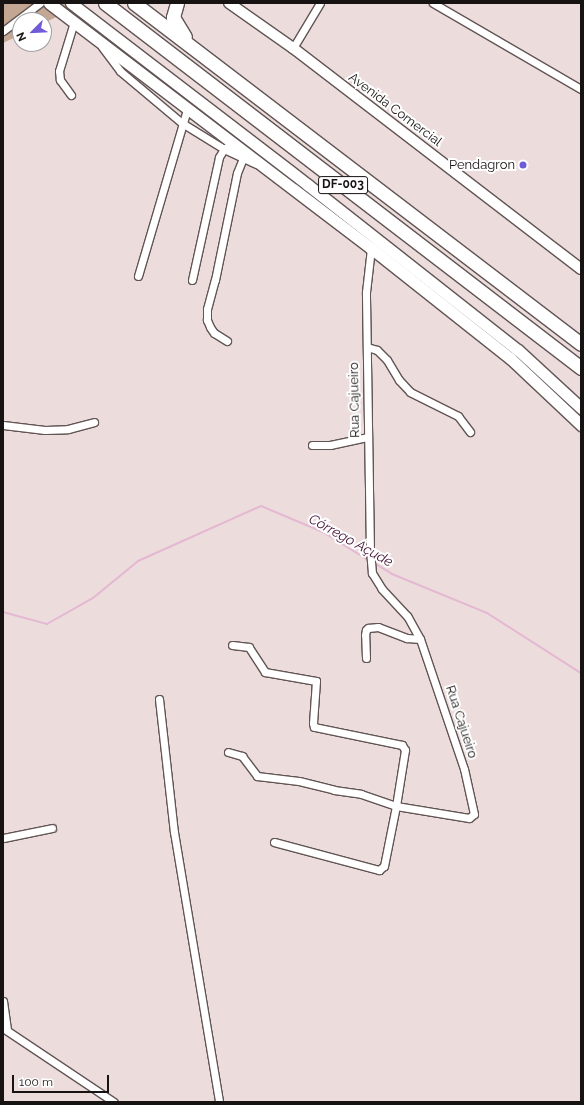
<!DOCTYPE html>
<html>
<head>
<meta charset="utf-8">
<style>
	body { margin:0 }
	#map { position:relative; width:584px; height:1105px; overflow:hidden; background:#ecdcdc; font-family:Raleway,sans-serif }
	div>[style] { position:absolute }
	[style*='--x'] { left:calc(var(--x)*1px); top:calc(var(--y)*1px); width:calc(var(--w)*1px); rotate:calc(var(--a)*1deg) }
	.green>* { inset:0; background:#c4a793 }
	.stream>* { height:2px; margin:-1px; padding:0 1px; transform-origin:1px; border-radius:1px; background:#e4b7d2 }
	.roads { filter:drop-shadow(1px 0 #615554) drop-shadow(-1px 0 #615554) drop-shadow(0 1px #615554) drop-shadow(0 -1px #615554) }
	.street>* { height:7px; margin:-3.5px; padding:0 3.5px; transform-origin:3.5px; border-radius:3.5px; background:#fff }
	.secondary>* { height:10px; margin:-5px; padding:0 5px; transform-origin:5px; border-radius:5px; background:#fff }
	.primary>* { height:11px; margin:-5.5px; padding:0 5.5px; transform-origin:5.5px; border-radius:5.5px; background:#fff }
	.highway>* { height:13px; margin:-6.5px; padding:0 6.5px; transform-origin:6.5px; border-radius:6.5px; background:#fff }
	.dots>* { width:11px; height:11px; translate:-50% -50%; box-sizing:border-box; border:2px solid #fff; border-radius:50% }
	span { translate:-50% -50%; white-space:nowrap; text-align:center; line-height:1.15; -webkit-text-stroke:4px #fff; paint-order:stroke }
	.shield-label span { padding:1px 3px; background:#fff; border:1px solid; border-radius:3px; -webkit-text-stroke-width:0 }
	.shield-label { font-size:12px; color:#181313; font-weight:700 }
	.street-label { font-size:13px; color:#181313 }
	.poi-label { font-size:13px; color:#181313 }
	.right { translate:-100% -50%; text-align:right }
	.water-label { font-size:14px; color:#461236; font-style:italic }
	.frame { position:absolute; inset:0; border:4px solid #181313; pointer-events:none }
	.north { position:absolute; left:12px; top:12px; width:40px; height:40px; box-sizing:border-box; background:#fff; border:1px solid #a3a1a1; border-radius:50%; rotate:246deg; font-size:11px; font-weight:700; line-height:16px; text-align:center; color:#181313 }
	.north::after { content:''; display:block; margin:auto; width:14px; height:18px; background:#715bd6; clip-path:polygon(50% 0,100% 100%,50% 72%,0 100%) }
	.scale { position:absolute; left:12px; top:1075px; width:97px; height:18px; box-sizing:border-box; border:2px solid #181313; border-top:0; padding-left:5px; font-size:12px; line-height:14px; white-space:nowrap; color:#181313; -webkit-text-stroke:3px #fff; paint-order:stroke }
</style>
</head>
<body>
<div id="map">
	<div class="green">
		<div style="clip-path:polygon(3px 3px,85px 3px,44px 23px,44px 20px,20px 20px,20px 35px,3px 43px)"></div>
	</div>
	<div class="stream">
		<div style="--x:374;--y:563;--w:21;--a:31"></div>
		<div style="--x:392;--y:574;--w:103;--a:22.3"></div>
		<div style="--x:487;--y:613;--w:112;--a:32.6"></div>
		<div style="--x:3;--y:612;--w:46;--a:15.3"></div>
		<div style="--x:47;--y:624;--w:53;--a:-29.5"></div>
		<div style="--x:93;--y:598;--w:58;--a:-39.4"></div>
		<div style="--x:138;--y:561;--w:135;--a:-24.1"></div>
		<div style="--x:261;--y:506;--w:67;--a:22.8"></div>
		<div style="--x:323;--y:532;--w:53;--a:31.9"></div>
	</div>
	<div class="roads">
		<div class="street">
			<div style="--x:433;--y:3;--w:171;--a:30.2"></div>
			<div style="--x:3;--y:31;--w:46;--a:-37.1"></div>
			<div style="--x:102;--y:47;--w:30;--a:53"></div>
			<div style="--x:120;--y:71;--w:81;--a:40"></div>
			<div style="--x:182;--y:123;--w:49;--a:31.8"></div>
			<div style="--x:224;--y:149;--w:35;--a:25"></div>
			<div style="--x:293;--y:48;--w:52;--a:-59"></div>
			<div style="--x:71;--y:95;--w:19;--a:-126"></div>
			<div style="--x:60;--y:80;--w:9;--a:-96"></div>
			<div style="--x:59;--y:71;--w:51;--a:-73"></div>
			<div style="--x:138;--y:276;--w:174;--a:-73.6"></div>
			<div style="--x:192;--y:280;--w:126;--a:-77.6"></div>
			<div style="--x:219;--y:157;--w:9;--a:-58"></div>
			<div style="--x:224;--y:149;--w:4;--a:-34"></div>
			<div style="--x:227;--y:341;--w:15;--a:-148"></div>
			<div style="--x:214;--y:333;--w:7;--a:-124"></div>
			<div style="--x:210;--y:327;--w:8;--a:-113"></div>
			<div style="--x:207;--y:320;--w:11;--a:-90"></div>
			<div style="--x:207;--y:309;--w:30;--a:-75"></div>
			<div style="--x:215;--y:280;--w:109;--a:-78.4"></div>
			<div style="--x:237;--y:173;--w:18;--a:-68"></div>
			<div style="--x:367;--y:347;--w:10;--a:17"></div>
			<div style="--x:377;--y:350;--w:14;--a:45"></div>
			<div style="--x:387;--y:360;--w:23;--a:59"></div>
			<div style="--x:399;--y:380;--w:16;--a:47"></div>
			<div style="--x:410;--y:392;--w:54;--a:26.6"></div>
			<div style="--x:458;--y:416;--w:20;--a:53"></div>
			<div style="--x:3;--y:425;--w:42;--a:6.8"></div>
			<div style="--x:45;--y:430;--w:23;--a:-2"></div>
			<div style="--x:68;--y:429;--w:27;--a:-15"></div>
			<div style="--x:312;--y:445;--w:18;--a:0"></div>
			<div style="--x:330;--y:445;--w:39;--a:-12"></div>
			<div style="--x:366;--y:658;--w:23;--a:-92"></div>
			<div style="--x:365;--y:635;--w:5;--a:-79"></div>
			<div style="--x:366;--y:630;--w:3;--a:-45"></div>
			<div style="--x:368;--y:628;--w:10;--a:-6"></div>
			<div style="--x:378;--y:627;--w:31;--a:21"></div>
			<div style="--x:407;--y:638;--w:13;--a:4"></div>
			<div style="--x:159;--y:699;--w:134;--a:83.6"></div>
			<div style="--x:174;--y:832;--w:274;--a:80.5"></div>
			<div style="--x:228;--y:752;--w:15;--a:16"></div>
			<div style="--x:242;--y:756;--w:25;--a:53"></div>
			<div style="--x:257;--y:776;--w:42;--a:6.8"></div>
			<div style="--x:299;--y:781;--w:36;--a:14"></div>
			<div style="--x:334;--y:790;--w:27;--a:8"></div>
			<div style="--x:361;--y:794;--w:37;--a:19"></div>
			<div style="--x:396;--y:806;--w:57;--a:-80.9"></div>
			<div style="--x:405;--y:750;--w:6;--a:-121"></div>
			<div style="--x:402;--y:745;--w:90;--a:-168.4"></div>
			<div style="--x:314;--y:727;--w:4;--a:-104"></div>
			<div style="--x:313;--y:723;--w:42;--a:-85.9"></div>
			<div style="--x:316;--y:681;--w:52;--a:-170"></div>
			<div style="--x:265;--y:672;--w:30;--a:-123"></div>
			<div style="--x:249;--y:647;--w:17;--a:-173"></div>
			<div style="--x:3;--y:838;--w:50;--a:-11.5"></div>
			<div style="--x:274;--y:842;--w:109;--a:14.9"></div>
			<div style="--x:379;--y:870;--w:6;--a:-39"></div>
			<div style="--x:384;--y:866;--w:61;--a:-78.7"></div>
			<div style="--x:396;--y:806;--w:74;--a:9.3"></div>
			<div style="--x:469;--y:818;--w:6;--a:-39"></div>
			<div style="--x:474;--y:814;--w:46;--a:-102.5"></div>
			<div style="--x:464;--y:769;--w:137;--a:-108.7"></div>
			<div style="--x:420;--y:639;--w:26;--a:-119"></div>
			<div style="--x:407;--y:616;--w:37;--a:-133"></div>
			<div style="--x:382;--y:589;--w:19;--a:-122"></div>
			<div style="--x:372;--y:573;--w:21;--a:-95"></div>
			<div style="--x:370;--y:552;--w:260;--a:-90.9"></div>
			<div style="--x:366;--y:292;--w:44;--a:-83.5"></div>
			<div style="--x:3;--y:1001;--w:29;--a:82"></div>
			<div style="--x:3;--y:1028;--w:133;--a:33.7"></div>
		</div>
		<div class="secondary">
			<div style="--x:229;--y:3;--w:78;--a:35.1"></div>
			<div style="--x:293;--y:48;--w:363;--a:37.5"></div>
		</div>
		<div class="primary">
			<div style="--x:49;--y:3;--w:405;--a:37.3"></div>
			<div style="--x:371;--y:248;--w:177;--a:38.4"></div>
			<div style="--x:510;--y:358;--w:98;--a:43.3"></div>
			<div style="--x:71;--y:3;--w:299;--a:37.5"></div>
			<div style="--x:308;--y:185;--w:267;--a:38.2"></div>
			<div style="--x:518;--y:350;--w:86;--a:42.6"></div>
		</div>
		<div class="highway">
			<div style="--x:105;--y:3;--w:600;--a:37.48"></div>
			<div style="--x:134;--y:3;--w:562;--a:37.34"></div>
			<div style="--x:177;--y:3;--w:15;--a:106"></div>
			<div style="--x:173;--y:17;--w:23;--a:59"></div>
		</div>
	</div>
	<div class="dots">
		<div style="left:523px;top:165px;background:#715bd6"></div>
	</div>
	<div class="shield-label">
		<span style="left:343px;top:185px">DF-003</span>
	</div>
	<div class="street-label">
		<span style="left:395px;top:110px;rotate:37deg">Avenida Comercial</span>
		<span style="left:355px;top:400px;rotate:-91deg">Rua Cajueiro</span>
		<span style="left:461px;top:722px;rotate:72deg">Rua Cajueiro</span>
	</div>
	<div class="poi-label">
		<span class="right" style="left:515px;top:165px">Pendagron</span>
	</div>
	<div class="water-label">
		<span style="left:351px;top:540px;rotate:29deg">Córrego Açude</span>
	</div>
	<div class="frame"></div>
	<div class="north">N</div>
	<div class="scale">100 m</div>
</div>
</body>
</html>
